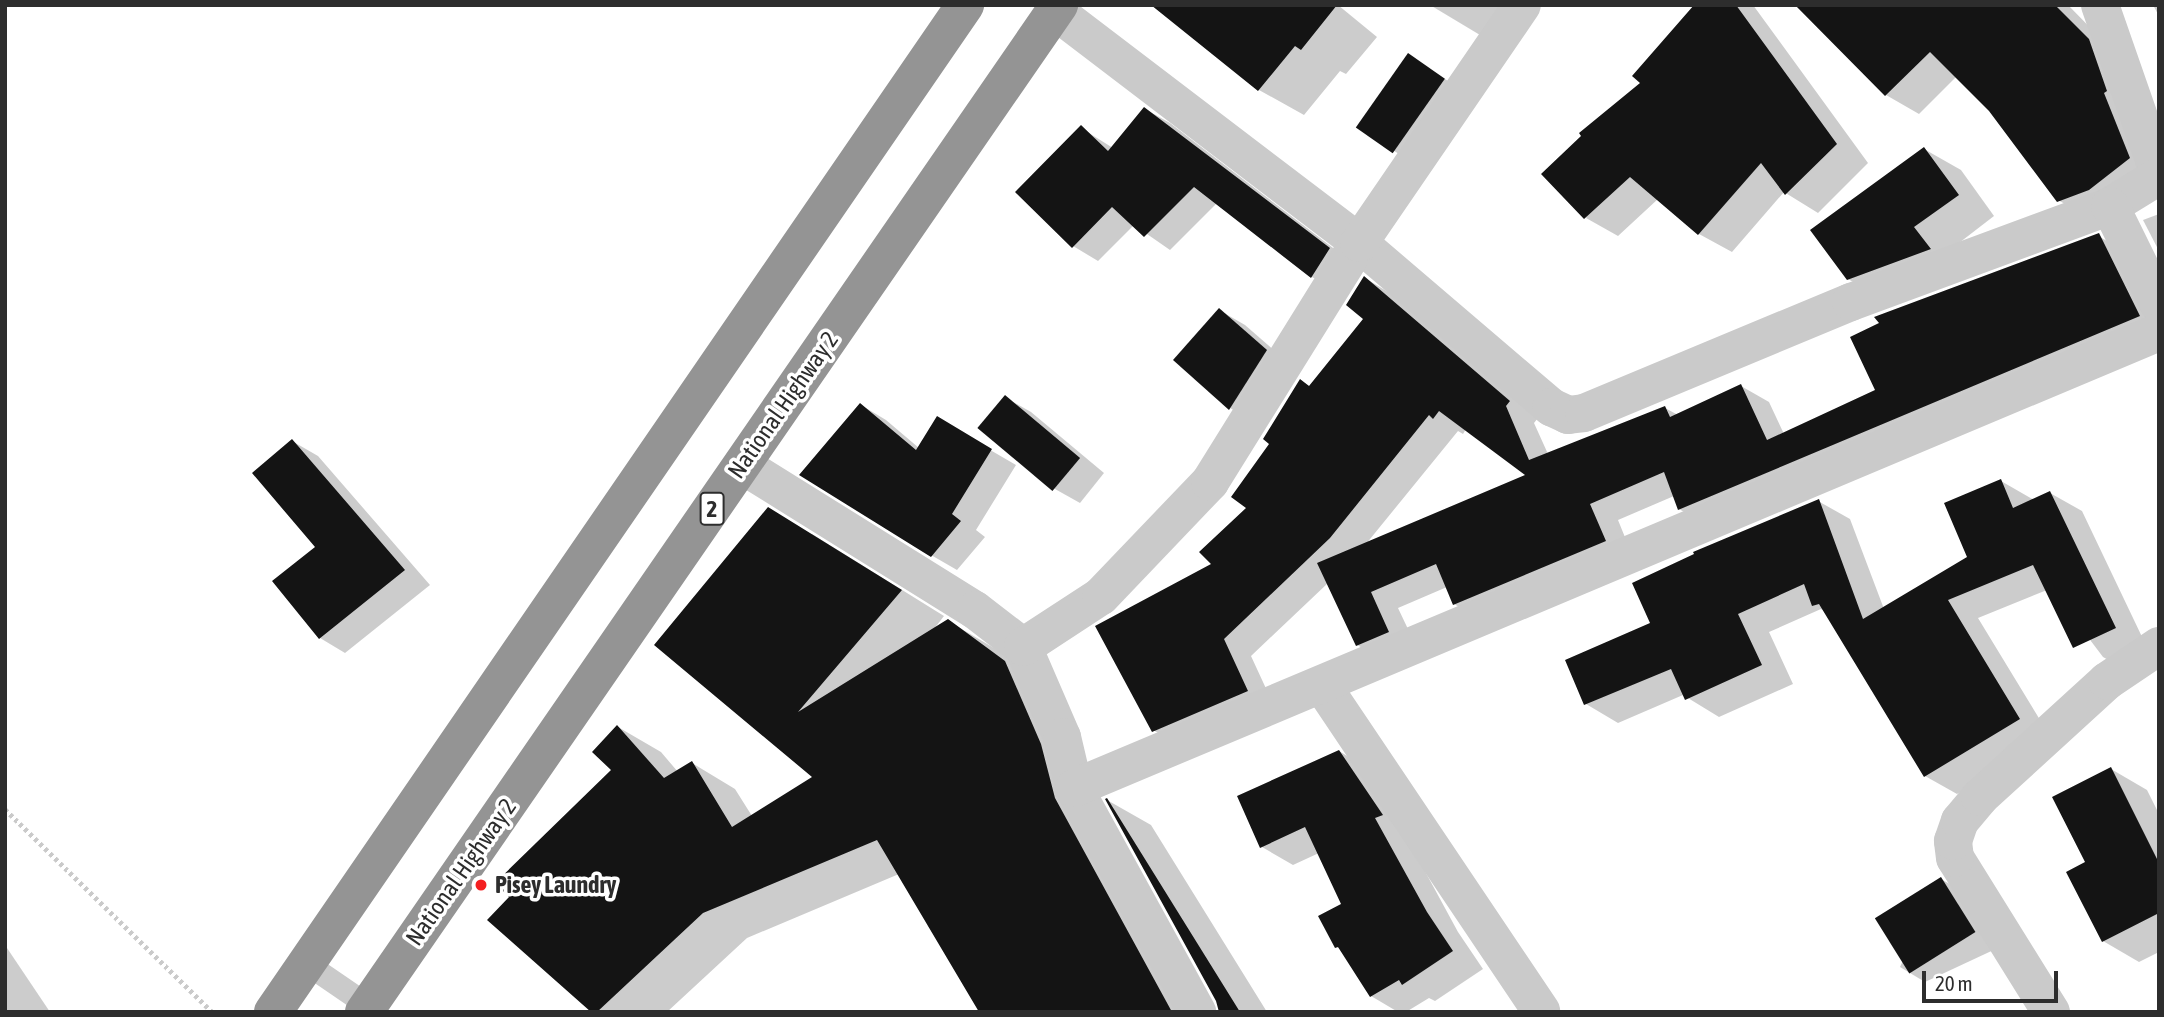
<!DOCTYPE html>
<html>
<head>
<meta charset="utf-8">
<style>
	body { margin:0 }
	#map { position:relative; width:2164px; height:1017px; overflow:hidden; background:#fff; font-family:"Asap Condensed",sans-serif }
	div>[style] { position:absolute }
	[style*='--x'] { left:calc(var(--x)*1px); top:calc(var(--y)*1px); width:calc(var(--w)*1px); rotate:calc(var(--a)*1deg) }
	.shadow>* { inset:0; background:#0003; transform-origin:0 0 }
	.building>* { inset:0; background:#141414; transform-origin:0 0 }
	.path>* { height:4.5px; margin-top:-2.25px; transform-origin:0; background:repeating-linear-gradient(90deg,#cacaca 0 3.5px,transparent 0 7px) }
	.lane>* { height:23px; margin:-11.5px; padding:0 11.5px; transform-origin:11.5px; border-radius:11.5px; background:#cacaca }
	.street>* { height:38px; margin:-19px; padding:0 19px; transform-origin:19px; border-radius:19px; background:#cacaca }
	.highway>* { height:38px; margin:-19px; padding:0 19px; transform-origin:19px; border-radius:19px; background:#949494 }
	.dots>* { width:19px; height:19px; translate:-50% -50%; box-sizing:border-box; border:4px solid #fff; border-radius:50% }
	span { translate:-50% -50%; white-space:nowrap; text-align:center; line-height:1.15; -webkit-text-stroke:7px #fff; paint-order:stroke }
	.shield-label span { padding:2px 5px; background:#fff; border:2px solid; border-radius:5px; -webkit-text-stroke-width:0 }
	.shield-label { font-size:23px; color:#2d2d2d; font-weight:700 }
	.street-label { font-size:24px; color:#2d2d2d }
	.poi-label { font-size:24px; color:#2d2d2d; font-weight:700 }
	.left { translate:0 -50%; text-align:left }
	.frame { position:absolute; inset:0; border:7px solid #2d2d2d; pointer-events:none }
	.scale { position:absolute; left:1922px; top:971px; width:136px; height:32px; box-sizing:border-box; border:4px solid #2d2d2d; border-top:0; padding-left:9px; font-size:21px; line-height:24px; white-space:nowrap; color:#2d2d2d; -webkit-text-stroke:5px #fff; paint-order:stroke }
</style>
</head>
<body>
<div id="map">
	<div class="shadow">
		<div style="clip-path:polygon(1154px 5px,1338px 5px,1377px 37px,1346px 74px,1340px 71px,1304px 115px,1259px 90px)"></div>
		<div style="clip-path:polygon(1430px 5px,1519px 5px,1495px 44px)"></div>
		<div style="clip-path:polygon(1696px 5px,1753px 5px,1868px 163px,1818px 213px,1784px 192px,1732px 252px,1699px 234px,1658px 199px,1618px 236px,1586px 218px,1643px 83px)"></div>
		<div style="clip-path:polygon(1797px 5px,2068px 5px,2121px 59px,2159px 168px,2091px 219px,2058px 200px,1990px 110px,1957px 76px,1919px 114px,1886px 95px)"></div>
		<div style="clip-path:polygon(2153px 5px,2159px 5px,2159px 16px)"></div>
		<div style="left:1408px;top:55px;width:73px;height:88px;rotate:33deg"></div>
		<div style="clip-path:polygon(1145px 109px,1170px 123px,1354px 264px,1337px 291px,1312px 277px,1217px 203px,1170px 250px,1134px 225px,1098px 261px,1073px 246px,1081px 128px,1113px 148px)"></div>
		<div style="clip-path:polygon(1924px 149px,1961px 170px,1994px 216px,1885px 300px,1848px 279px)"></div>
		<div style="clip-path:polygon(2159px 214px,2159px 251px,2143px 220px)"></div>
		<div style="clip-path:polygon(evenodd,2100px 237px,2129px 254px,2159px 314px,1708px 526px,1679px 509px,1674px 496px,1618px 520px,1633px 557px,1483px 621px,1454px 604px,1447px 587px,1398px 608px,1417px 648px,1386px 661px,1357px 645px,1328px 583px,1251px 656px,1275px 708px,1182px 747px,1153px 730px,1214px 565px,1248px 508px,1271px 444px,1301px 381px,1311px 387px,1365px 319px,1365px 278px,1393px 295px,1538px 418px,1534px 423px,1548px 454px,1665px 408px,1678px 415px,1741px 386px,1769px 402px,1784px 434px,1878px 391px,2100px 237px,1466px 429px,1528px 475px,1366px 544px,1458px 431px,1463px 434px,1466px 429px)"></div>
		<div style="clip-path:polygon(1219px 310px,1245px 325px,1291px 365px,1256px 423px,1230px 408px,1175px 360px)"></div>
		<div style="clip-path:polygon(1006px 398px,1031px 412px,1104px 473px,1080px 503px,1055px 489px)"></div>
		<div style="clip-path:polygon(861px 405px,886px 420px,919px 448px,937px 419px,1016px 465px,976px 530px,985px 537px,957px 570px,931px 555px)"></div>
		<div style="clip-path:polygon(292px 441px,318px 456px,430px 585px,345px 653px,320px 638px,318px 547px)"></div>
		<div style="clip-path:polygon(2001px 481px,2034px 500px,2050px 493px,2082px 511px,2154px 662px,2135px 675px,2103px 657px,2056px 595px,2047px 590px,1978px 618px,2051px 738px,1957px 794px,1925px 776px,1826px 612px,1821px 609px,1769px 632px,1793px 684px,1719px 717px,1683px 695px,1618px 723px,1586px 704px,1653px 624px,1818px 501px,1850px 519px,1884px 609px,1969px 557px)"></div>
		<div style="clip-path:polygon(812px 534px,944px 616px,934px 629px,948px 621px,1006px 655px,1201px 1012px,981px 1012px,899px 874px,747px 938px,667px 1012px,594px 1012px,511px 897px,614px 770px,618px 727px,661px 752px,678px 772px,692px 763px,735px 789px,752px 816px,815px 777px,657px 645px)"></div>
		<div style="clip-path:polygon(1339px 751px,1370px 770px,1458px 932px,1483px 969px,1435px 1001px,1429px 998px,1406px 1012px,1398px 1012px,1371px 996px,1343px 951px,1337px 947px,1343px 905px,1319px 853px,1293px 865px,1262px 847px)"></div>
		<div style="clip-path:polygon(2111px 769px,2147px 790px,2159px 814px,2159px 952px,2139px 962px,2103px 941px,2087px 863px)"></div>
		<div style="clip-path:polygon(1107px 800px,1151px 825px,1267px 1012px,1220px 1012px,1218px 1001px)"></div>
		<div style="clip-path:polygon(1941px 879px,1967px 894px,2000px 947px,1925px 982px,1900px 967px)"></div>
		<div style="clip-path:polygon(5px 945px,50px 1012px,5px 1012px)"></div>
	</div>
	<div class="building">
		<div style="clip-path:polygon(1151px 5px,1337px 5px,1301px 50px,1295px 46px,1258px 91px)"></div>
		<div style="clip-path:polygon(1694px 5px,1736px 5px,1837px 144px,1785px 195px,1761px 163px,1698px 235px,1630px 177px,1584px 219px,1541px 174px,1581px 136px,1579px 133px,1640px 83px,1632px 76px)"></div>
		<div style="clip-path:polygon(1795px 5px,2055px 5px,2089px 39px,2107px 91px,2104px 93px,2130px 158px,2089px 190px,2057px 202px,1989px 111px,1930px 52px,1885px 96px)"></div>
		<div style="left:1408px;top:53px;width:45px;height:91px;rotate:35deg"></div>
		<div style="clip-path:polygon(1144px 107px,1330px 248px,1311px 278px,1194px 187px,1144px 237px,1112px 207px,1072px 248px,1015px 192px,1081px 125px,1108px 151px)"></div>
		<div style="clip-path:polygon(1924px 147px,1959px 195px,1914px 227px,1931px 249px,1847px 280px,1810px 230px)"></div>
		<div style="clip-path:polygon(2099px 233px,2140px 316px,1678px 510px,1664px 472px,1590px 504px,1606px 541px,1453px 605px,1436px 564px,1371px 592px,1389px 632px,1356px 646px,1317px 563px,1525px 475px,1439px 411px,1433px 419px,1429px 415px,1330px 538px,1224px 639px,1248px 691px,1152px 732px,1095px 626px,1211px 564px,1199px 552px,1246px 508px,1231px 497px,1269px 444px,1263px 439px,1300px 379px,1309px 386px,1363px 319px,1346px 305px,1364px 276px,1510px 401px,1506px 406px,1529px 460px,1665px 406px,1670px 417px,1741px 384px,1767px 440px,1875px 390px,1850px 337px,1879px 323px,1874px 317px)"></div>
		<div style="clip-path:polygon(1219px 308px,1267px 350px,1229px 410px,1173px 360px)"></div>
		<div style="left:1005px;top:395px;width:98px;height:43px;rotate:40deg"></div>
		<div style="clip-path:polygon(860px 403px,916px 450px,937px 416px,992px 449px,952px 514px,961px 521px,931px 557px,799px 475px)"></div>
		<div style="clip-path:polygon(292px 439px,405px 570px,319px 639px,272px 581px,315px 547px,252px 473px)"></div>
		<div style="clip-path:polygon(2001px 479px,2013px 508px,2050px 491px,2116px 628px,2073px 648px,2033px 565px,1948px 600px,2020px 719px,1924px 777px,1819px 604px,1812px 606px,1804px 584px,1738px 614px,1762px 665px,1685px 700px,1671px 669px,1584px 705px,1565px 660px,1650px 623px,1632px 583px,1694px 554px,1693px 552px,1819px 499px,1863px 619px,1967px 557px,1944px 503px)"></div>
		<div style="clip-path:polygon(768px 507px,902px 590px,798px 712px,948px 619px,1005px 661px,1041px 744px,1055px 798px,1172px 1012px,979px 1012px,877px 840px,703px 913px,597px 1012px,591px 1012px,487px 920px,509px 897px,495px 883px,611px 770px,592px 752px,617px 725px,664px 778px,692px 761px,732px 827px,812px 777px,654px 645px)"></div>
		<div style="clip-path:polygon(1339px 750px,1383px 815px,1375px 818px,1427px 912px,1453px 951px,1402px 985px,1399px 980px,1370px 997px,1338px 947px,1335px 948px,1318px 916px,1341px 904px,1305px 827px,1260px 848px,1237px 796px)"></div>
		<div style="clip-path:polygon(2111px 767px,2159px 863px,2159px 913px,2102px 942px,2066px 872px,2085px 862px,2052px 797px)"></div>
		<div style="clip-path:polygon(1107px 798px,1240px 1012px,1219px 1012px,1216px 1001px,1105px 799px)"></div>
		<div style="left:1941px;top:877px;width:65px;height:78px;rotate:58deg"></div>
	</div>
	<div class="path">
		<div style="--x:5;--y:809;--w:290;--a:44.4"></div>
	</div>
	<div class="lane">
		<div style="--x:306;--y:963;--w:85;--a:34.4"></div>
	</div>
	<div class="street">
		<div style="--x:2100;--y:5;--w:179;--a:70.8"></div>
		<div style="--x:1055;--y:11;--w:382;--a:37.3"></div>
		<div style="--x:1359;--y:243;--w:253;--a:40.5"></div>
		<div style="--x:1551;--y:407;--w:19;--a:25"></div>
		<div style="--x:1568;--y:415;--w:16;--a:-7"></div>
		<div style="--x:1584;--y:413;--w:289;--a:-22.6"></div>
		<div style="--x:1851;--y:302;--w:276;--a:-20.3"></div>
		<div style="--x:2110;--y:206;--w:57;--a:-31.5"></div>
		<div style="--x:2110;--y:206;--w:110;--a:63.7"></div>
		<div style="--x:742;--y:465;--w:274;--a:31.9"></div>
		<div style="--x:975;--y:610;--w:61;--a:37.6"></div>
		<div style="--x:1023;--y:647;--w:98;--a:66.6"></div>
		<div style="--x:1062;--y:737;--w:52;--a:76.8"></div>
		<div style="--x:1074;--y:788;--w:256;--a:61.2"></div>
		<div style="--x:1023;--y:647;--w:93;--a:-33.2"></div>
		<div style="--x:1101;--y:596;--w:158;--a:-46.3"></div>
		<div style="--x:1210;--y:482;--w:282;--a:-58.1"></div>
		<div style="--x:1359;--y:243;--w:288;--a:-55.6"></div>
		<div style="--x:1322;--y:685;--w:393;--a:56.1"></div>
		<div style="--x:1074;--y:788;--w:1177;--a:-22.8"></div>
		<div style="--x:2051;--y:1012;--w:181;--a:-121.9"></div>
		<div style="--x:1955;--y:858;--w:17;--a:-97"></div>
		<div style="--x:1953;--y:841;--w:21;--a:-71"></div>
		<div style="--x:1960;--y:821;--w:31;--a:-50"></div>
		<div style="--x:1980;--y:797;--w:172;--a:-42.4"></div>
		<div style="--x:2107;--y:681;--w:63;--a:-33.9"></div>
	</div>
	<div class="highway">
		<div style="--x:273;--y:1012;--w:1222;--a:-55.5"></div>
		<div style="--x:364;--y:1012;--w:1224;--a:-55.39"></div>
	</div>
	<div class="dots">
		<div style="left:481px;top:885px;background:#f41f21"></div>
	</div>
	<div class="shield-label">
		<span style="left:712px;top:509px">2</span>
	</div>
	<div class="street-label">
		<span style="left:783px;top:405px;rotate:-55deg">National Highway 2</span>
		<span style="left:461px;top:872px;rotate:-55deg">National Highway 2</span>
	</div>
	<div class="poi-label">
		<span class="left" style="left:495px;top:885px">Pisey Laundry</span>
	</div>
	<div class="frame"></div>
	<div class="scale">20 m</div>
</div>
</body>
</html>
